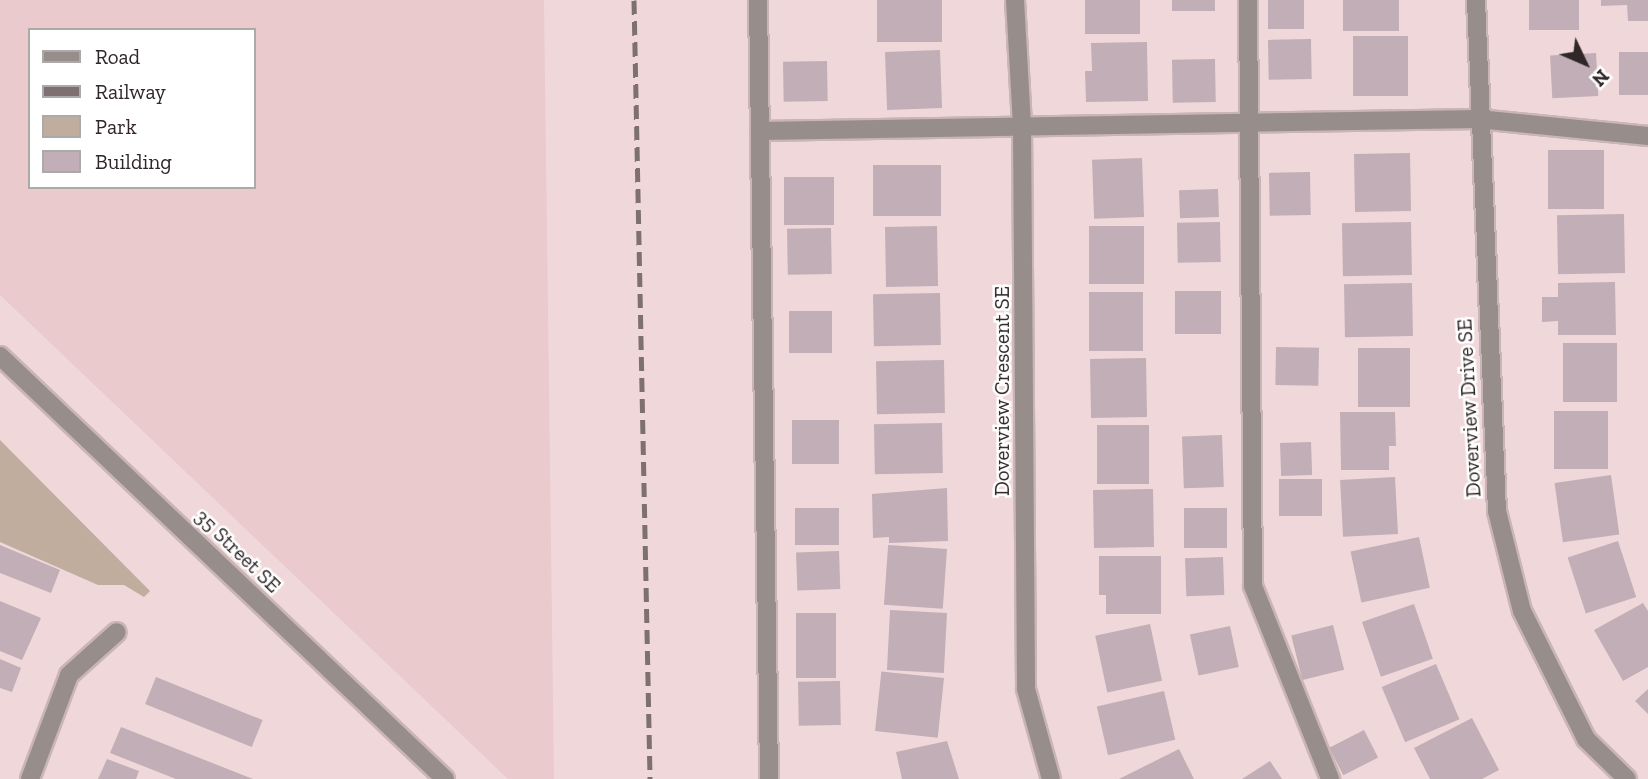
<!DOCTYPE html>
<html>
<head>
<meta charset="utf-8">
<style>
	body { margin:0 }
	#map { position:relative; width:1648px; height:779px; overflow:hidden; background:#f0d8da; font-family:"Zilla Slab",serif }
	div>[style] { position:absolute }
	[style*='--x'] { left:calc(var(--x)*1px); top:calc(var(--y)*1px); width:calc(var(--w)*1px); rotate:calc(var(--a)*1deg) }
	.built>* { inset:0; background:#eacacc }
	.green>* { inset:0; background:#c0ad9e }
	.building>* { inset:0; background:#c2aeb6; transform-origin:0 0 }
	.roads { filter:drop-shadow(2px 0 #cab5b6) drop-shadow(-2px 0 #cab5b6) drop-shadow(0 2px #cab5b6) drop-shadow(0 -2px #cab5b6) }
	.minor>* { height:18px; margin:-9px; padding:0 9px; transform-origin:9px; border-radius:9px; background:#978d8b }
	.rail>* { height:5px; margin-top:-2.5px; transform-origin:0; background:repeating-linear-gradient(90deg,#7e6f70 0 14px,transparent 0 21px) }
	span { translate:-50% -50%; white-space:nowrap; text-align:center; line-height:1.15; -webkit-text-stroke:5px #fff; paint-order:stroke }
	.street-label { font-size:21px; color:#302728 }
	.legend { position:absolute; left:28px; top:28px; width:228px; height:161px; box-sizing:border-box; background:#fff; border:2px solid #aca9a9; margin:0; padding:9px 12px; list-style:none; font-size:21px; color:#302728 }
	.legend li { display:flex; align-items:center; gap:14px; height:35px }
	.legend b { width:35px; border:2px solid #aca9a9 }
	.north { position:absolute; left:1550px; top:28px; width:70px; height:70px; -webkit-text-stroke:5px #fff; paint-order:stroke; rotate:134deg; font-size:19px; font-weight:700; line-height:28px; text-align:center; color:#302728 }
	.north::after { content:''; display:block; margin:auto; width:24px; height:32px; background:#302728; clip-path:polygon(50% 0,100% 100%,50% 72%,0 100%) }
</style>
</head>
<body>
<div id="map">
	<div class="built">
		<div style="clip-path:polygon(evenodd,0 0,544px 0,554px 779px,508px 779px,0 295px,0 0,30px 30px,254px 30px,254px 187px,30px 187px,30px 30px)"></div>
	</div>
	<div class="green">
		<div style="clip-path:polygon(0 440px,150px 591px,144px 597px,124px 585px,98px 585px,0 542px)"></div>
	</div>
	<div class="building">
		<div style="left:877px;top:0;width:65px;height:42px"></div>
		<div style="left:1085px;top:0;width:55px;height:34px"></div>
		<div style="left:1172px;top:0;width:43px;height:11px"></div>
		<div style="left:1268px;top:0;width:36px;height:29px"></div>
		<div style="left:1343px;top:0;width:56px;height:31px"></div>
		<div style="left:1529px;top:0;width:50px;height:30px"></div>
		<div style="clip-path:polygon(1601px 0,1648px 0,1648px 21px,1628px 21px,1627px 5px,1601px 6px)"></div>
		<div style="left:1353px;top:36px;width:55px;height:60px"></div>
		<div style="left:1311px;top:39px;width:40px;height:43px;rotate:89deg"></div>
		<div style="clip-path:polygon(1147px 42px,1148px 101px,1086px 102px,1085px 71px,1092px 71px,1091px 43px)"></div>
		<div style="left:940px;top:50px;width:58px;height:55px;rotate:88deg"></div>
		<div style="left:1648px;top:52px;width:43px;height:29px;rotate:90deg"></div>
		<div style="left:1596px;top:53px;width:43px;height:46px;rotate:87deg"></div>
		<div style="left:1215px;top:59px;width:43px;height:43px;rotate:89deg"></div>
		<div style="left:827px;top:61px;width:40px;height:44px;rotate:89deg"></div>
		<div style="left:1548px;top:150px;width:56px;height:59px"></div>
		<div style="left:1410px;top:153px;width:58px;height:56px;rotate:89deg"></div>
		<div style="left:1142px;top:158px;width:59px;height:50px;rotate:88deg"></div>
		<div style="left:873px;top:165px;width:68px;height:51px"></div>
		<div style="left:1310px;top:172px;width:43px;height:41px;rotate:89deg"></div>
		<div style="left:784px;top:177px;width:50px;height:48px"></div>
		<div style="left:1218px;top:189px;width:28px;height:39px;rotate:88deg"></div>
		<div style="left:1624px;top:214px;width:59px;height:67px;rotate:89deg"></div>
		<div style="left:1220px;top:222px;width:40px;height:43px;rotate:89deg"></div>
		<div style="left:1411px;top:222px;width:53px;height:69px;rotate:89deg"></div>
		<div style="left:937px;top:226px;width:60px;height:52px;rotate:89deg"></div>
		<div style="left:1089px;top:226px;width:55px;height:58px"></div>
		<div style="left:831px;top:228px;width:46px;height:44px;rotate:89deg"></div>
		<div style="clip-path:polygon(1615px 282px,1616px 335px,1558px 335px,1558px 321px,1542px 322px,1542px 297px,1558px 297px,1558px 283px)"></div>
		<div style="left:1412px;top:283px;width:53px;height:68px;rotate:89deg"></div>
		<div style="left:1221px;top:291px;width:43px;height:46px;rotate:90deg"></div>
		<div style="left:1143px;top:292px;width:59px;height:54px;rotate:90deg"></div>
		<div style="left:940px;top:293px;width:52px;height:67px;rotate:89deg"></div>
		<div style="left:832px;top:311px;width:42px;height:43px;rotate:90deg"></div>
		<div style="left:1563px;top:343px;width:54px;height:59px"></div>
		<div style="left:1276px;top:347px;width:43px;height:38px;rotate:1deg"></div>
		<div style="left:1358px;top:348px;width:52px;height:59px"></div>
		<div style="left:1146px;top:358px;width:59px;height:56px;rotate:89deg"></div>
		<div style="left:944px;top:360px;width:53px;height:68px;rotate:89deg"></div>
		<div style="left:1554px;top:411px;width:54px;height:58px"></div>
		<div style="clip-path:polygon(1340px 412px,1395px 412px,1396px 446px,1389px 446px,1389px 470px,1341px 470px)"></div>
		<div style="left:839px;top:420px;width:44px;height:47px;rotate:90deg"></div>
		<div style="left:942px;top:423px;width:50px;height:68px;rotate:89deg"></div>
		<div style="left:1097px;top:425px;width:52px;height:59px"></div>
		<div style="left:1222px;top:435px;width:52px;height:40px;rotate:88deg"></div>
		<div style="left:1311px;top:442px;width:33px;height:31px;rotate:88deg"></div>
		<div style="left:1611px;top:475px;width:60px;height:57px;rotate:82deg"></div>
		<div style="left:1395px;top:477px;width:57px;height:55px;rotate:87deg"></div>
		<div style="left:1322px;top:479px;width:37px;height:43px;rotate:90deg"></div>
		<div style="clip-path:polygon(947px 488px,948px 541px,889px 543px,889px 537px,873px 538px,872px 494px)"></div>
		<div style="left:1153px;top:489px;width:58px;height:60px;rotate:89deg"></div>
		<div style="left:839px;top:508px;width:37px;height:44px;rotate:90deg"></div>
		<div style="left:1184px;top:508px;width:43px;height:40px"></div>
		<div style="left:1419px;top:537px;width:52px;height:70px;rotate:78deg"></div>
		<div style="left:1618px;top:541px;width:59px;height:53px;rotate:72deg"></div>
		<div style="clip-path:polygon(0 545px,60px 570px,51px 593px,0 573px)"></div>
		<div style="left:947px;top:549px;width:60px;height:59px;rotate:94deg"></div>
		<div style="left:839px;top:551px;width:38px;height:43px;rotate:88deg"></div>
		<div style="clip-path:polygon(1099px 556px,1161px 556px,1161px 614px,1106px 614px,1106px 595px,1099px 595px)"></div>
		<div style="left:1223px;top:557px;width:38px;height:38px;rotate:88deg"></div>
		<div style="clip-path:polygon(0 601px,41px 618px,22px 660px,0 651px)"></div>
		<div style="clip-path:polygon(1643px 603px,1648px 611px,1648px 667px,1623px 681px,1594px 630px)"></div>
		<div style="left:1414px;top:604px;width:58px;height:55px;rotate:71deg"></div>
		<div style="left:796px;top:613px;width:40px;height:65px"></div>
		<div style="left:947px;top:613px;width:60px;height:57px;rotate:93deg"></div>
		<div style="left:1150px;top:624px;width:58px;height:56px;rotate:78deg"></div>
		<div style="left:1333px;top:625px;width:46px;height:43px;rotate:76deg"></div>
		<div style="left:1230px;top:626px;width:42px;height:41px;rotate:78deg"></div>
		<div style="clip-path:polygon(0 659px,21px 668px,12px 692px,0 688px)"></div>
		<div style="left:1436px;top:664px;width:60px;height:59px;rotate:67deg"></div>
		<div style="left:156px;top:677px;width:115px;height:29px;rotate:22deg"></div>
		<div style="left:944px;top:678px;width:60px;height:63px;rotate:96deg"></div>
		<div style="left:840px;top:681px;width:44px;height:42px;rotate:89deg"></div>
		<div style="clip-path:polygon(1648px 689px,1648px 714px,1635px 701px)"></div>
		<div style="left:1164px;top:691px;width:50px;height:69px;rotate:77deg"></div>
		<div style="clip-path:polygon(1472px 718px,1499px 770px,1482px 779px,1430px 779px,1414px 748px)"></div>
		<div style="clip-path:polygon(121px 727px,253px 779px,176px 779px,110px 753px)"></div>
		<div style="left:1364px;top:730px;width:31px;height:39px;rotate:63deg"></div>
		<div style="clip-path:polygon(947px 741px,959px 779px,902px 779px,896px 752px)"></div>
		<div style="clip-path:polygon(1179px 749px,1194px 779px,1119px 779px)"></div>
		<div style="clip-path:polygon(107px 759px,139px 771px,136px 779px,98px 779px)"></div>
		<div style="clip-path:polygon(1270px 761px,1282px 779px,1242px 779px)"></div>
	</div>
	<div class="roads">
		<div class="minor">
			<div style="--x:758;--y:0;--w:779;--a:89.19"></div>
			<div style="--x:1015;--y:0;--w:125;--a:86.8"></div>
			<div style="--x:1022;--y:125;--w:564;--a:89.59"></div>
			<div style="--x:1026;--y:689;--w:93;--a:74.5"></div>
			<div style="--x:1248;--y:0;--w:586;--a:89.51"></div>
			<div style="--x:1253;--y:586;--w:208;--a:68.2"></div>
			<div style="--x:1476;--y:0;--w:511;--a:87.65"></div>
			<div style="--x:1497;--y:511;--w:103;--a:76"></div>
			<div style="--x:1522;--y:611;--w:143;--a:63.4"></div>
			<div style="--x:1586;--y:739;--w:57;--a:44.3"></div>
			<div style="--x:760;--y:131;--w:718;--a:-0.96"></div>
			<div style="--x:1478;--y:119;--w:171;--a:5.7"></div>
			<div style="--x:0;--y:356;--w:614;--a:43.55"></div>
			<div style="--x:30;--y:779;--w:111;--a:-69.4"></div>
			<div style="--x:69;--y:675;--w:64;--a:-41.9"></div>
		</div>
	</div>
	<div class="rail">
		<div style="--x:634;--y:0;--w:779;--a:88.82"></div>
	</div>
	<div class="street-label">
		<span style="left:1002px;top:391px;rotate:-90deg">Doverview Crescent SE</span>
		<span style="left:1469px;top:408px;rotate:-93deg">Doverview Drive SE</span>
		<span style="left:238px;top:551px;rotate:44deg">35 Street SE</span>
	</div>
	<ul class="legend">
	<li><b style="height:9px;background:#978d8b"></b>Road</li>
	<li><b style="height:9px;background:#7e6f70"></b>Railway</li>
	<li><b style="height:19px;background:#c0ad9e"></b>Park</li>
	<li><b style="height:19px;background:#c2aeb6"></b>Building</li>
	</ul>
	<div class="north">N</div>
</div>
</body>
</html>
